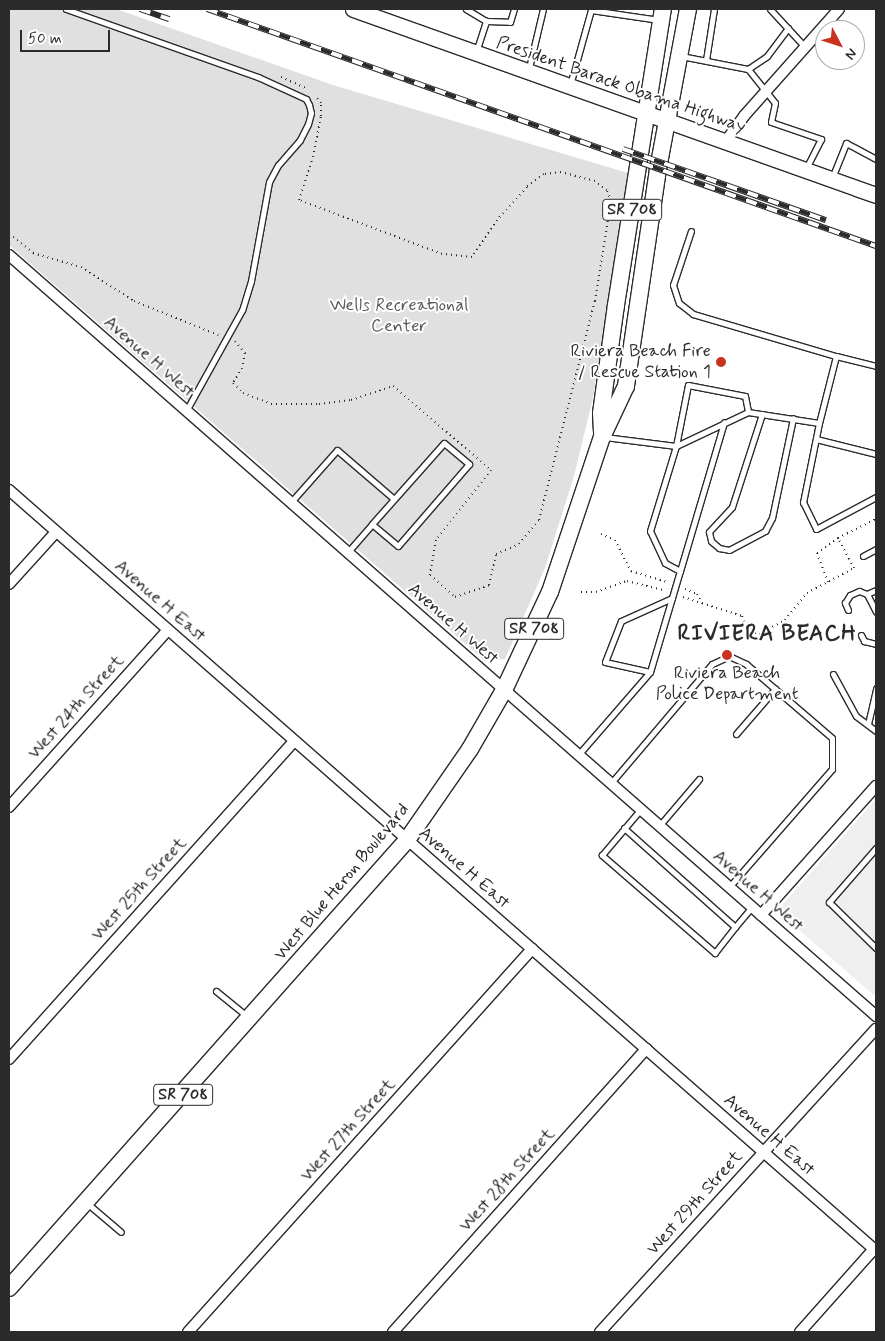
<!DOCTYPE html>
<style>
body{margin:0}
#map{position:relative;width:885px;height:1341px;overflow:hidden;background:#fff;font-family:Mynerve,sans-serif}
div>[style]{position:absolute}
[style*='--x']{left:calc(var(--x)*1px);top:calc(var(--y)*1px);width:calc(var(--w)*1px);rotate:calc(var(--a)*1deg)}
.built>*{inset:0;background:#efefef}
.green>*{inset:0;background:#e0e0e0}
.path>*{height:2px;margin-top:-1px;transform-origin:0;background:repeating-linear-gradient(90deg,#2b2b2b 0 1px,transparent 0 5px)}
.roads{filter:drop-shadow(1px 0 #2b2b2b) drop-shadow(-1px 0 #2b2b2b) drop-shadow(0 1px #2b2b2b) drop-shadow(0 -1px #2b2b2b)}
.service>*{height:5px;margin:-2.5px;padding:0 2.5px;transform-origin:2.5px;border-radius:2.5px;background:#fff}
.minor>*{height:10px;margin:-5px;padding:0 5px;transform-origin:5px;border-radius:5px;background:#fff}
.secondary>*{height:15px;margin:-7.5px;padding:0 7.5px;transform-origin:7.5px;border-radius:7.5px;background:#fff}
.primary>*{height:16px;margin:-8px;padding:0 8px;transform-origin:8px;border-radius:8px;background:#fff}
.rail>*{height:5.5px;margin-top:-2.75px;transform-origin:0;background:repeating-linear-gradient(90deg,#fff 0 11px,#2b2b2b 0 22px);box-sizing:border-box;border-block:1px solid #2b2b2b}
.dots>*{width:14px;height:14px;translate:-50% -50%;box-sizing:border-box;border:2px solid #fff;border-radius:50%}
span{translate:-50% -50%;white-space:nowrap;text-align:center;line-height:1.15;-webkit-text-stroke:4px #fff;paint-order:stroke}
.shield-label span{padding:1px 4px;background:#fff;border:1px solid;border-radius:4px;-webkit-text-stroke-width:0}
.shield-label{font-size:16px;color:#2b2b2b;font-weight:700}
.street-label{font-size:18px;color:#2b2b2b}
.park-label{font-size:18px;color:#585858}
.poi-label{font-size:18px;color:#2b2b2b}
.right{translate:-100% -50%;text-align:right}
.district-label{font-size:22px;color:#2b2b2b;font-weight:700;letter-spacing:1px}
.frame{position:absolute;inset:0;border:10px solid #2b2b2b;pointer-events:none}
.north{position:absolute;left:815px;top:20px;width:50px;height:50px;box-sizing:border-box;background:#fff;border:1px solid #aaa;border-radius:50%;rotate:130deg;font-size:14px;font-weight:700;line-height:20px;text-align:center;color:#2b2b2b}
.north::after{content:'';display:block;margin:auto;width:18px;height:22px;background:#c8321e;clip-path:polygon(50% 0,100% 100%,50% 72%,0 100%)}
.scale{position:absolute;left:20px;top:30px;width:90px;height:22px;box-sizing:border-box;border:2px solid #2b2b2b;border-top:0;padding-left:6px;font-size:15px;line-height:18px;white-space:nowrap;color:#2b2b2b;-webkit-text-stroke:4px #fff;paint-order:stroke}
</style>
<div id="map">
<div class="built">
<i style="clip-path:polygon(876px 799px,876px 997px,777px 911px)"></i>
</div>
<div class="green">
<i style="clip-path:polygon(9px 9px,116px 9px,333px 85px,628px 173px,593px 398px,574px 476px,545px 568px,505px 659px,485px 661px,9px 245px)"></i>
</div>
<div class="path">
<i style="--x:281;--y:77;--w:27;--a:24"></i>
<i style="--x:9;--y:234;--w:31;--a:38"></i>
<i style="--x:33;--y:253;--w:50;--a:16.3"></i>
<i style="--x:81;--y:267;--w:63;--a:32.7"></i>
<i style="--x:134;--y:301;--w:91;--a:22"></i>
<i style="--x:235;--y:341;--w:16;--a:50"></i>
<i style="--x:245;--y:353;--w:15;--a:101"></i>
<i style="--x:242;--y:368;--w:17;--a:121"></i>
<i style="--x:233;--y:383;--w:14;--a:45"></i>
<i style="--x:243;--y:393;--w:30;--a:21"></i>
<i style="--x:271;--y:404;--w:48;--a:0"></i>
<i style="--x:319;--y:404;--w:32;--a:-7"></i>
<i style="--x:351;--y:400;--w:44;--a:-18.4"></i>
<i style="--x:393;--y:386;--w:129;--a:40.6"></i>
<i style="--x:491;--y:470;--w:89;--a:128.2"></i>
<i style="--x:436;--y:540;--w:36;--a:100"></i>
<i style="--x:430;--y:575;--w:33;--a:41"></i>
<i style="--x:455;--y:597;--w:36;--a:-19"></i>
<i style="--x:489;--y:585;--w:32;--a:-77"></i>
<i style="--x:496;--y:554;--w:25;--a:-23"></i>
<i style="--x:519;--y:544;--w:31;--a:-50"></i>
<i style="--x:539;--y:520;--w:226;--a:-75.7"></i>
<i style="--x:595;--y:301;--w:101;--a:-80.9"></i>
<i style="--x:611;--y:201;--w:12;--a:-110"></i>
<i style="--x:607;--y:190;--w:15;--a:-143"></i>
<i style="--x:595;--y:181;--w:35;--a:-165"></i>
<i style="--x:561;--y:172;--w:17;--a:173"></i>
<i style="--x:544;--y:174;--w:21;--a:143"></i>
<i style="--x:527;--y:187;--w:45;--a:132.3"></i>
<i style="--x:497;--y:220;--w:45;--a:124"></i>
<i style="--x:472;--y:257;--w:30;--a:-174"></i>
<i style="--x:442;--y:254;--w:153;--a:-159.3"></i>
<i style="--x:299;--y:200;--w:45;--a:-72"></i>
<i style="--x:313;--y:157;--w:42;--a:-79"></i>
<i style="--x:321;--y:116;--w:13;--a:-90"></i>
<i style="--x:321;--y:103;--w:9;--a:-131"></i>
<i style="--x:601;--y:534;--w:15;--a:23"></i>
<i style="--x:615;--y:540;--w:35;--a:63"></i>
<i style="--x:631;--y:571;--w:37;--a:17"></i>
<i style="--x:828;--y:582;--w:31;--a:-111"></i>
<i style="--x:817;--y:553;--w:26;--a:-36"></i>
<i style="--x:685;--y:589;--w:13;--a:23"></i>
<i style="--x:697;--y:594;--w:13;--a:61"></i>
<i style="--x:581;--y:592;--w:15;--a:0"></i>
<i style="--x:596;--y:592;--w:33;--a:-20"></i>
<i style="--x:627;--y:581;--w:37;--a:14"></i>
<i style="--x:683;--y:597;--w:62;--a:17.9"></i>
<i style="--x:742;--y:616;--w:14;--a:73"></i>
<i style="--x:746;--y:629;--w:14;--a:21"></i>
<i style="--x:759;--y:634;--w:30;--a:-28"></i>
<i style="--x:785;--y:620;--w:35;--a:-51"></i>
<i style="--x:807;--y:593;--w:53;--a:-28"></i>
<i style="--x:854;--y:568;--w:34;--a:-118"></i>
<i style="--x:838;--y:538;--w:42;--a:-26.6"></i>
</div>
<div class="roads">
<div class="service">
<i style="--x:66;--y:9;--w:204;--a:19.5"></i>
<i style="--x:258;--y:77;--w:53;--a:24.6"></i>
<i style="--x:306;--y:99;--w:7;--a:63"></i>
<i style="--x:309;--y:105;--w:8;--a:76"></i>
<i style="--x:311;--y:113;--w:11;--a:105"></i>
<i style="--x:308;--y:124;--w:18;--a:117"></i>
<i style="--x:300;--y:140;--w:33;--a:131"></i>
<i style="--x:278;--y:165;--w:19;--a:118"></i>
<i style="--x:269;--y:182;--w:101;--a:100.3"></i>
<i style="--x:251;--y:281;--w:30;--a:107"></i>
<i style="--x:242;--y:310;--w:115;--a:119"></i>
<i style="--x:466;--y:9;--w:23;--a:31"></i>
<i style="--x:486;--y:21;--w:24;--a:2"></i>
<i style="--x:510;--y:22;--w:14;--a:-73"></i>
<i style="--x:770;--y:9;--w:52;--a:47.4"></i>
<i style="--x:476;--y:52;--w:33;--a:-72"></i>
<i style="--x:681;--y:56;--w:68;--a:11"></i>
<i style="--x:748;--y:69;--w:43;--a:51.5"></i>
<i style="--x:775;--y:103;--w:19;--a:102"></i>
<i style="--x:771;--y:122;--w:53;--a:18.8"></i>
<i style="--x:821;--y:139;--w:33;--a:117"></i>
<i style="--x:706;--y:60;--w:52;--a:-81.1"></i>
<i style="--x:529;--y:68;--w:61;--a:-76.7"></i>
<i style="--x:748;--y:69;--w:23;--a:-34"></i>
<i style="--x:767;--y:56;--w:35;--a:-53"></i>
<i style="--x:570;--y:85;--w:78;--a:-74.4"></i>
<i style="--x:591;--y:10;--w:69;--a:8.4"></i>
<i style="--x:832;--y:178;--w:38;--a:-68"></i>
<i style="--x:846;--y:143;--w:34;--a:28"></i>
<i style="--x:691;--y:231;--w:57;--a:108.4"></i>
<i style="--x:673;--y:285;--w:19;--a:72"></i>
<i style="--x:679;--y:303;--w:18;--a:38"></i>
<i style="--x:693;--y:314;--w:149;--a:16.4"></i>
<i style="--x:836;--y:356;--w:69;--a:104.2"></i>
<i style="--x:819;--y:423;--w:72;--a:-171.2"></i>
<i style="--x:748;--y:412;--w:80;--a:154.7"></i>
<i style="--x:676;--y:446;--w:62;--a:-78.9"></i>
<i style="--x:688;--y:385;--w:58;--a:10.9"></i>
<i style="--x:745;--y:396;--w:16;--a:79"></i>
<i style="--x:836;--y:356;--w:41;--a:14"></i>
<i style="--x:762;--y:414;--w:98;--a:107.9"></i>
<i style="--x:732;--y:507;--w:34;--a:133"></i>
<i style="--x:709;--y:532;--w:9;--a:77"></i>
<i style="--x:711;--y:541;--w:11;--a:41"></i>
<i style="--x:719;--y:548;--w:10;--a:11"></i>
<i style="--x:729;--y:550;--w:41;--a:-27.8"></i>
<i style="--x:765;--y:531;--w:15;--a:-62"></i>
<i style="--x:772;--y:518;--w:102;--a:-78.1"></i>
<i style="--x:819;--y:423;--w:81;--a:101.4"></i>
<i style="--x:803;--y:502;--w:30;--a:64"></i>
<i style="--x:816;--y:529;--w:68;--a:-28.1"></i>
<i style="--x:816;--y:439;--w:62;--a:14"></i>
<i style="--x:291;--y:502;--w:69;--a:-48.5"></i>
<i style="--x:337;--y:450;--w:75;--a:40.7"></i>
<i style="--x:347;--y:553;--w:38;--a:-49"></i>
<i style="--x:372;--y:524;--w:108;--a:-48.4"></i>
<i style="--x:444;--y:443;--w:33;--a:40"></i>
<i style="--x:469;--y:464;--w:108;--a:130.9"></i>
<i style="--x:398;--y:546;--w:34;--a:-140"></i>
<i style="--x:863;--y:556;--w:15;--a:-28"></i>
<i style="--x:680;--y:571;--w:155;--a:-73.5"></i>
<i style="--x:876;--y:590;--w:10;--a:156"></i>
<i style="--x:867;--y:594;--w:20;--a:63"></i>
<i style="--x:848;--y:610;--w:8;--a:-113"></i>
<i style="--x:845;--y:603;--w:9;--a:-58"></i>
<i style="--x:850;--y:595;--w:10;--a:-24"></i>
<i style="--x:859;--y:591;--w:9;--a:21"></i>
<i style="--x:861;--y:635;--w:7;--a:63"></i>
<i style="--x:864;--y:641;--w:12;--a:14"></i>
<i style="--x:650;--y:672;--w:46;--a:-167.5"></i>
<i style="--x:605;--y:662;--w:44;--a:-68.7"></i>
<i style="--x:621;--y:621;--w:56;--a:-24.3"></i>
<i style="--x:833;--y:674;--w:48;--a:61.3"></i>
<i style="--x:856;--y:716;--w:25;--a:37"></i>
<i style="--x:868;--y:724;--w:37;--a:-77"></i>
<i style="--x:736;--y:734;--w:60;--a:-49.1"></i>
<i style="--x:578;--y:755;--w:110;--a:-49.1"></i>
<i style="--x:650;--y:672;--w:105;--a:-73.5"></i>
<i style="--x:680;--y:571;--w:17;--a:-152"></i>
<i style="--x:665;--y:563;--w:35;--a:-115"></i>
<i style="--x:650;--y:531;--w:89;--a:-73"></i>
<i style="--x:676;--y:446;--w:72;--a:-172.8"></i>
<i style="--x:611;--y:783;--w:156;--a:-49.7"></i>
<i style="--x:712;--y:664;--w:19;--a:-25"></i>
<i style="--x:729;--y:656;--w:19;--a:25"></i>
<i style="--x:746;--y:664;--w:113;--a:40.7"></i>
<i style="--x:832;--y:738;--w:31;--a:90"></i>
<i style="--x:832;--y:769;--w:157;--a:131.1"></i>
<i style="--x:659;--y:826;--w:62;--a:-49.6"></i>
<i style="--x:624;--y:828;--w:149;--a:41.7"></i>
<i style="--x:735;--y:927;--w:33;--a:128"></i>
<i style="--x:715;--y:953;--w:150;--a:-139.1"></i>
<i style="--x:602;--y:855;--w:60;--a:-49.7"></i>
<i style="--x:876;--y:848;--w:72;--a:131"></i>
<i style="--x:829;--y:902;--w:66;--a:44.4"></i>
<i style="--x:735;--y:927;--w:26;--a:-50"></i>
<i style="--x:216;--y:991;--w:41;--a:39.1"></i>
<i style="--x:88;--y:1204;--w:43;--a:40.3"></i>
</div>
<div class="minor">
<i style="--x:726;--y:141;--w:31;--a:-54"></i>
<i style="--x:744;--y:116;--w:143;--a:-48.4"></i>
<i style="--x:9;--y:255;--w:1154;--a:41.27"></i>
<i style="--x:9;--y:490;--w:1154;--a:41.27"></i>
<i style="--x:9;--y:584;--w:70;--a:-47.9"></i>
<i style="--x:9;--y:807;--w:238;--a:-48.1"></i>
<i style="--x:761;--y:915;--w:173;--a:-48.3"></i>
<i style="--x:9;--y:1059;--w:427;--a:-48.1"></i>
<i style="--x:188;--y:1332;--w:515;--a:-48.07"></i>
<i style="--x:393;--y:1332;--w:380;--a:-48.2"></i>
<i style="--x:600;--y:1332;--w:410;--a:-47.7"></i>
<i style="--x:800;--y:1332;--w:111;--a:-48.3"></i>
</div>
<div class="secondary">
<i style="--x:353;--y:9;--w:555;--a:19.58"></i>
</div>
<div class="primary">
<i style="--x:602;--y:432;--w:19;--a:-93"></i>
<i style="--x:601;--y:413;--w:109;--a:-82.1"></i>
<i style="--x:616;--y:305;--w:300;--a:-81"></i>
<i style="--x:9;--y:1288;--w:599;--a:-48.38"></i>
<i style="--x:407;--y:840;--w:111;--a:-55.3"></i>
<i style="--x:470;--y:749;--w:68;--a:-60"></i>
<i style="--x:504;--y:690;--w:108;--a:-64.9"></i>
<i style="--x:550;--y:592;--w:163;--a:-71.5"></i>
<i style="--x:602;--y:437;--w:56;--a:-64.8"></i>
<i style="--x:626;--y:386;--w:219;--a:-81.6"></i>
<i style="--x:658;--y:169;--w:163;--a:-79.4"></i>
</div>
</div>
<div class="rail">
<i style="--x:140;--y:9;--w:31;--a:19"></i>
<i style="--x:207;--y:9;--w:710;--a:19.51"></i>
<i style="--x:623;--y:149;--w:215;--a:19.3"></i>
</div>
<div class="dots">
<i style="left:721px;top:362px;background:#c8321e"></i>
<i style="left:727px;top:655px;background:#c8321e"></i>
</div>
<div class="shield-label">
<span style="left:632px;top:210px">SR 708</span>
<span style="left:534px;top:629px">SR 708</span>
<span style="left:183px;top:1095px">SR 708</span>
</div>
<div class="street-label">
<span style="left:621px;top:85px;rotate:19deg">President Barack Obama Highway</span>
<span style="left:149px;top:357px;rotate:41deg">Avenue H West</span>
<span style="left:160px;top:601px;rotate:41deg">Avenue H East</span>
<span style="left:453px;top:624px;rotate:41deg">Avenue H West</span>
<span style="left:76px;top:707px;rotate:-48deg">West 24th Street</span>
<span style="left:464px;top:868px;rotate:41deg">Avenue H East</span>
<span style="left:342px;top:882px;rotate:-50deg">West Blue Heron Boulevard</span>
<span style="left:139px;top:889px;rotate:-48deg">West 25th Street</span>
<span style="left:758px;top:891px;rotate:41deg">Avenue H West</span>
<span style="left:348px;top:1130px;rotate:-48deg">West 27th Street</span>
<span style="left:769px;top:1135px;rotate:41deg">Avenue H East</span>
<span style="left:507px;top:1180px;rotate:-48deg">West 28th Street</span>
<span style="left:695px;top:1203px;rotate:-48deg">West 29th Street</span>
</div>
<div class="park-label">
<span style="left:399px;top:316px">Wells Recreational<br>Center</span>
</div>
<div class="poi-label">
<span class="right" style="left:711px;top:362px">Riviera Beach Fire<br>/ Rescue Station 1</span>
<span style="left:727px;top:684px">Riviera Beach<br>Police Department</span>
</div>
<div class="district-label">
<span style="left:767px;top:635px">RIVIERA BEACH</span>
</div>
<div class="frame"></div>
<div class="north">N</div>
<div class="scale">50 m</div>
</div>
